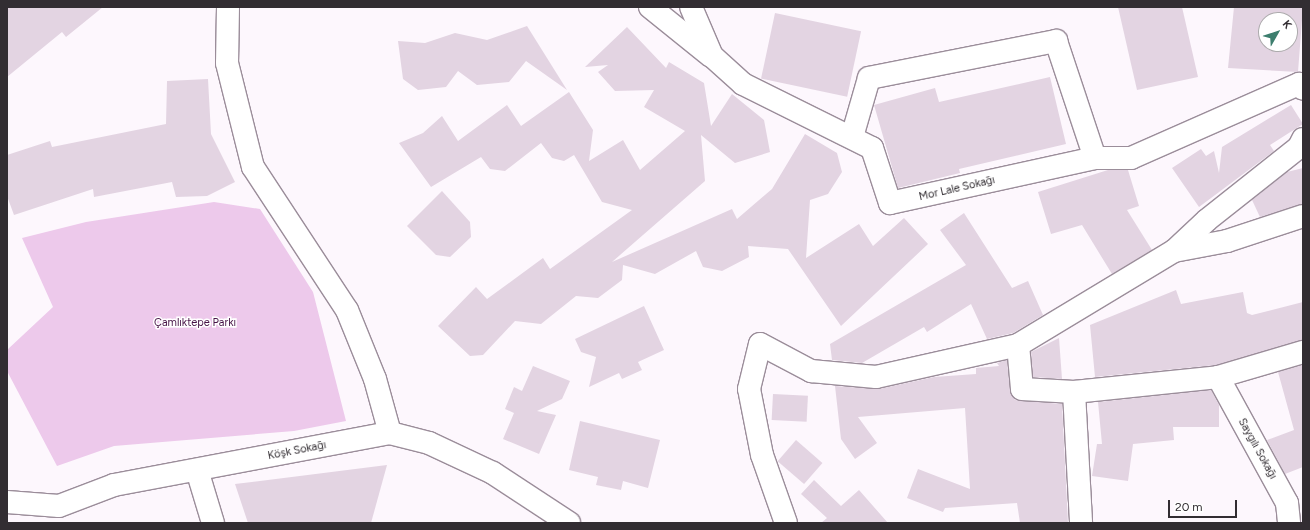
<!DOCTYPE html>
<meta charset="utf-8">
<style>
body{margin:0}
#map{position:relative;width:1310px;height:530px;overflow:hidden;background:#fdf7fd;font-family:Figtree,sans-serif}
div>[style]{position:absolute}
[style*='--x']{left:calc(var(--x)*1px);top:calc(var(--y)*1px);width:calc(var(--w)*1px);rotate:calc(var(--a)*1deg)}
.green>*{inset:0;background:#edc9eb}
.building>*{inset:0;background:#e3d4e2;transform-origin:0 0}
.roads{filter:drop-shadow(1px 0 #9b8d9a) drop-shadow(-1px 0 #9b8d9a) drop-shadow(0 1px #9b8d9a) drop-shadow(0 -1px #9b8d9a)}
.minor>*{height:22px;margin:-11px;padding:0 11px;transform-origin:11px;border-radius:11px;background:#fff}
span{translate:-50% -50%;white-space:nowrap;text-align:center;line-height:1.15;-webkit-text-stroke:3px #fff;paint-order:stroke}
.street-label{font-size:11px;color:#322d32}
.park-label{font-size:11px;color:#461446}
.frame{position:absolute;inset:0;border:8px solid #322d32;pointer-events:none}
.north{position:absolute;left:1258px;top:12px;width:40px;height:40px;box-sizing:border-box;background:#fff;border:1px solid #adabad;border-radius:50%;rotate:51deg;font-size:11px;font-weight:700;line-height:16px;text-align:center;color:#322d32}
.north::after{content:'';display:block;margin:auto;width:14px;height:18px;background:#3d7e6e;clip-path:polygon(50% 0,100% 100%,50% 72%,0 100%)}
.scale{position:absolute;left:1168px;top:500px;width:69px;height:18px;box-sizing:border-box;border:2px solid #322d32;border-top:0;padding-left:5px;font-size:12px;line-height:14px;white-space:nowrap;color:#322d32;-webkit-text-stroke:3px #fff;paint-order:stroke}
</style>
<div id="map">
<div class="green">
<i style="clip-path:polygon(214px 202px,260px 209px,313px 292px,346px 421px,294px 431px,114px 446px,57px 466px,7px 371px,7px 350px,53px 307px,22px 238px,86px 222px)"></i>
</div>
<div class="building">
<i style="clip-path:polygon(7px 7px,103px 7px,66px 37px,62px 32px,7px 77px)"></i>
<i style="clip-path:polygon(1118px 7px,1182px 7px,1198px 77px,1137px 90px)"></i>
<i style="clip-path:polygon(evenodd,1234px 7px,1303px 7px,1298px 72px,1228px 68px,1234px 7px,1266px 20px,1290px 20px,1290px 44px,1266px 44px,1266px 20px)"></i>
<i style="left:775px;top:13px;width:88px;height:67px;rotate:12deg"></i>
<i style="clip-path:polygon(527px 26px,567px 90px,526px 61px,509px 82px,477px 85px,458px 71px,446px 87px,418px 90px,403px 79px,398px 41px,425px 43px,455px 33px,487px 40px)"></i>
<i style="clip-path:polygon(627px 27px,666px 68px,669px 62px,704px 83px,711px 126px,732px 94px,764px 120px,770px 152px,735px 163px,701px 135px,705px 181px,612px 262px,732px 209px,737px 219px,772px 189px,805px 134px,837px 153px,842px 172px,828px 194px,810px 200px,806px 258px,859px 224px,873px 246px,904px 218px,928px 244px,841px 326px,788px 249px,748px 246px,749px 257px,722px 271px,703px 267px,696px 251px,655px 274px,623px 265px,622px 280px,598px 298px,576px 296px,541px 324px,515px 321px,483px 355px,470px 356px,438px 326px,476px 287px,487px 299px,543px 258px,550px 269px,632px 210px,602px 202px,574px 155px,564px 161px,552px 158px,541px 143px,505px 171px,490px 169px,481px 157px,431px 187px,399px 143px,423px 133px,442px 116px,458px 141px,507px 105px,521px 126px,569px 92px,593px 130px,589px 161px,623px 140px,640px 170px,685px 131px,644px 107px,654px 90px,615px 91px,598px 72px,608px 65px,585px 67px)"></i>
<i style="clip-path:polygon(1050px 77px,1066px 144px,959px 169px,960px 173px,898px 188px,874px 105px,935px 88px,939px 102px)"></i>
<i style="clip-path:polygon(208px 79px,211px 134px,235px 182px,207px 196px,176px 197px,172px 182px,94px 197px,93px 189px,14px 215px,7px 196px,7px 155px,50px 141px,52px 147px,166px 124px,167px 81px)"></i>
<i style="clip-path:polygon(1291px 105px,1303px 124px,1270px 145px,1274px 151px,1199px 207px,1172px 168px,1201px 149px,1206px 156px,1214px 151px,1219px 173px,1222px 147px)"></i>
<i style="clip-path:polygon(1303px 168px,1303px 204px,1260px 217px,1252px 200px,1287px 172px)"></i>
<i style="clip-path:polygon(1108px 170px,1128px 170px,1139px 206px,1127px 210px,1152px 250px,1112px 274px,1082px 225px,1051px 234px,1038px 192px)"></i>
<i style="clip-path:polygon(442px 191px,470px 222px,471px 237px,450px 257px,436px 255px,407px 226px)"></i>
<i style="clip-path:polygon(964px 213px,1012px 288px,1028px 281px,1043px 315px,1013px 333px,987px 339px,971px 304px,927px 332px,924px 327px,862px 363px,832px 360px,830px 344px,966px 265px,940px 230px)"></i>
<i style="clip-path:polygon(1176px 290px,1181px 304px,1243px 292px,1247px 313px,1252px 315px,1303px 302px,1303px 340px,1216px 365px,1095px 377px,1090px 325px)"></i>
<i style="clip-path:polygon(644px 306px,664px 350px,638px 362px,642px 370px,622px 379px,619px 373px,589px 387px,596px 357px,581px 352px,575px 339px)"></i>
<i style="clip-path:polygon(1059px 338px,1062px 379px,1033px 377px,1031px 352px)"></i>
<i style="clip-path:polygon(1007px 360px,1010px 390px,1015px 400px,1062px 404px,1068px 523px,1020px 523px,1017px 503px,945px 508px,943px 512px,907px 498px,918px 469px,970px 489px,965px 408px,858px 417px,877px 443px,855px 459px,841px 439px,835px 386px,879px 389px,934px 377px,976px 374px,976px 368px,999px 366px,997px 363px)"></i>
<i style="clip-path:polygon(1303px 365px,1303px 467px,1285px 474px,1267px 440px,1294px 430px,1278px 372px)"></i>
<i style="clip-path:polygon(533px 366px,570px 381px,562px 399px,537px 411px,556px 415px,539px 454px,503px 439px,514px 413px,505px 409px,514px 387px,522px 391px)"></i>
<i style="clip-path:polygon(1211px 390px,1219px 405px,1219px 427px,1173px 427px,1174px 440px,1133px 444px,1128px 481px,1092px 476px,1097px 444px,1102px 444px,1098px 402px)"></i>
<i style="left:773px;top:394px;width:35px;height:26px;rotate:3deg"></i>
<i style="clip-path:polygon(580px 421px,660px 440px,648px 488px,623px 481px,621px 490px,596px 485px,598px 477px,569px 470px)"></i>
<i style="left:796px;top:440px;width:35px;height:28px;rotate:41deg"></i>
<i style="clip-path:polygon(387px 465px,371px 523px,248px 523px,235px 484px)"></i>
<i style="clip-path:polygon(814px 480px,841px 506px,859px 490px,888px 523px,821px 523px,827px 518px,801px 494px)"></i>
</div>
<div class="roads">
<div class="minor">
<i style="--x:228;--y:7;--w:56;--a:91"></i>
<i style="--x:227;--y:63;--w:107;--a:76"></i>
<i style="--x:253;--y:167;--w:171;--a:56.7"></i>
<i style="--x:347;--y:310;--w:74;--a:67.9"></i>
<i style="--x:375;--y:379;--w:56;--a:74.5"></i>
<i style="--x:650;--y:7;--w:78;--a:38.8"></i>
<i style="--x:691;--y:7;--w:53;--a:66.8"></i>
<i style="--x:712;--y:56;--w:42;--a:42.1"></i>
<i style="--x:743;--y:84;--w:144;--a:26.4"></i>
<i style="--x:872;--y:148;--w:58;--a:71.9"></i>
<i style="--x:890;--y:203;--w:210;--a:-12.4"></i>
<i style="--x:1095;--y:158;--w:36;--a:0"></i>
<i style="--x:1131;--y:158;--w:184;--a:-23.8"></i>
<i style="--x:1299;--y:84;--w:6;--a:51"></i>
<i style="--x:852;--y:137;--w:61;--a:-73.9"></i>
<i style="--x:869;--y:78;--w:191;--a:-11.2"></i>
<i style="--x:1056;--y:41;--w:123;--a:71.6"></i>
<i style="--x:1174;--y:251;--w:54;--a:-10.7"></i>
<i style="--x:1227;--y:241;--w:80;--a:-18.2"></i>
<i style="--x:1018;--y:345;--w:44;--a:84.8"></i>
<i style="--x:1022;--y:389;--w:52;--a:3.3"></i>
<i style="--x:1074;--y:392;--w:145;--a:-5.9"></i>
<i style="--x:1218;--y:377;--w:89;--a:-16.4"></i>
<i style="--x:1218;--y:377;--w:144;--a:61.3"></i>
<i style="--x:1287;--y:503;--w:20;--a:84"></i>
<i style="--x:1074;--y:392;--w:131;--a:86.9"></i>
<i style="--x:197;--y:470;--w:55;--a:73.2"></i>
<i style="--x:7;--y:502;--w:52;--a:4.4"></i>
<i style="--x:59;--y:506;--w:59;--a:-20.9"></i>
<i style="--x:114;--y:485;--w:281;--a:-10.7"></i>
<i style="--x:390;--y:433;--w:40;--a:14.4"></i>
<i style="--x:429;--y:443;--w:71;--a:25.1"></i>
<i style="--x:493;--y:473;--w:91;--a:33.3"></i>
<i style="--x:786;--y:523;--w:72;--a:-109.4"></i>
<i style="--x:762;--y:455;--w:67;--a:-101.1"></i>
<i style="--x:749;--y:389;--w:46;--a:-76.3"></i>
<i style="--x:760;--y:344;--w:58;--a:27.9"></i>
<i style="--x:811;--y:371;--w:65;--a:5.3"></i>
<i style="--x:876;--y:377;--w:146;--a:-12.7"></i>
<i style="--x:1018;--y:345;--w:182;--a:-31.1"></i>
<i style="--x:1174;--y:251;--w:45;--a:-43.2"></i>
<i style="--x:1207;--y:220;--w:117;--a:-38.4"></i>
<i style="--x:1299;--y:147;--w:9;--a:-63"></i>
</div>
</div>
<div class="street-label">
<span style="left:957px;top:189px;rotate:-13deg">Mor Lale Sokağı</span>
<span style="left:1257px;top:449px;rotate:61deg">Saygılı Sokağı</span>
<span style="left:297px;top:451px;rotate:-11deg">Köşk Sokağı</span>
</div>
<div class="park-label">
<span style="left:195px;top:323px">Çamlıktepe Parkı</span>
</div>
<div class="frame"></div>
<div class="north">K</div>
<div class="scale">20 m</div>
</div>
